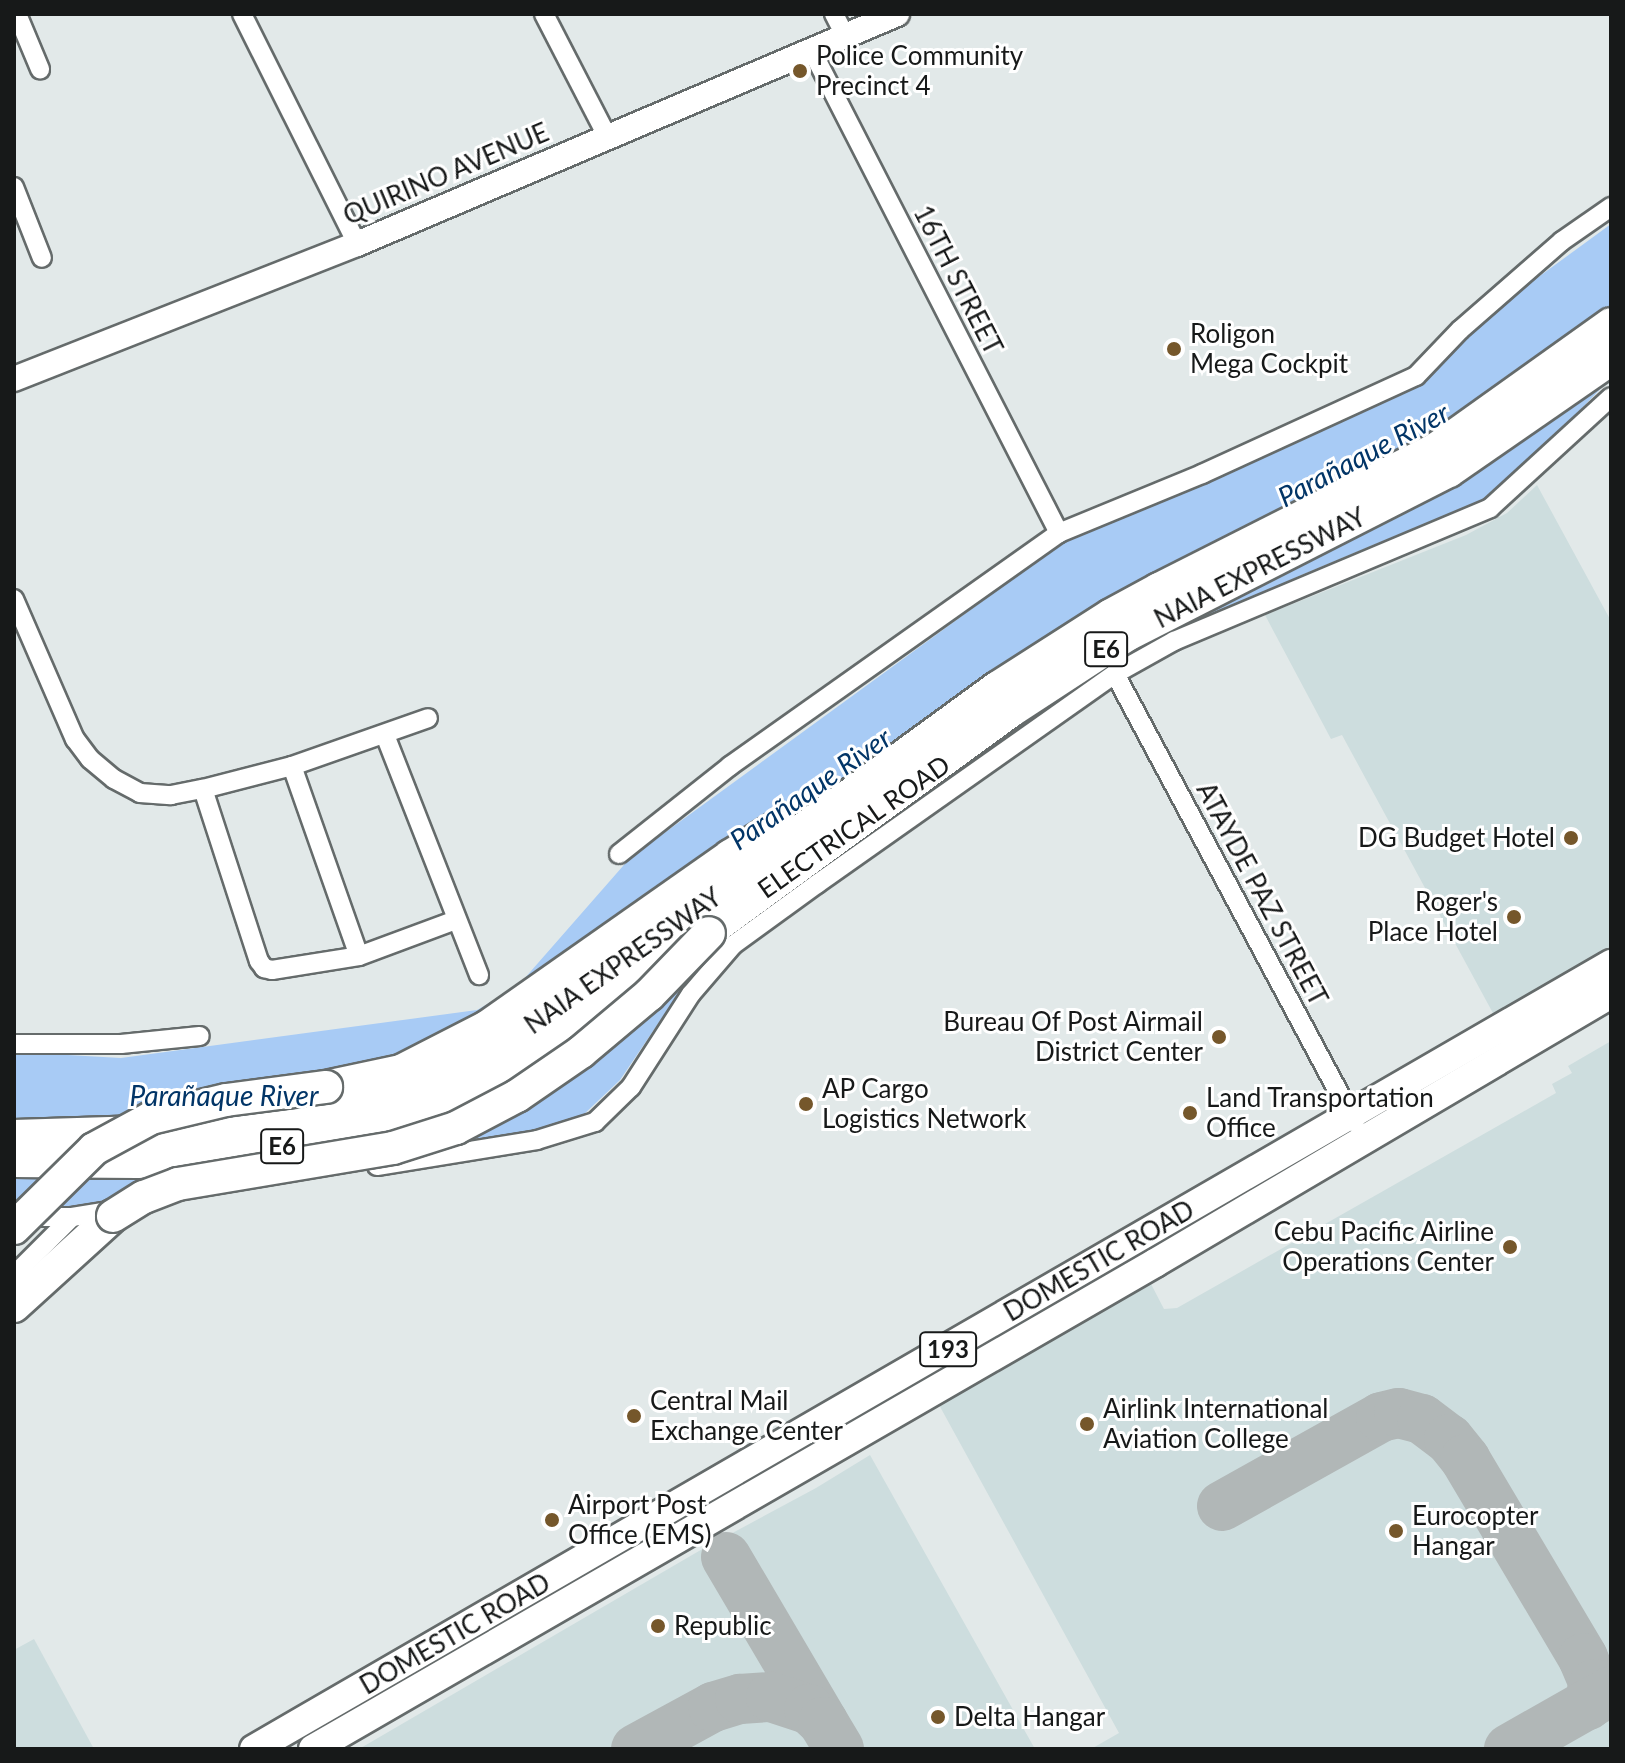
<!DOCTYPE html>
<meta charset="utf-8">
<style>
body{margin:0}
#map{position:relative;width:1625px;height:1763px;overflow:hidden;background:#e2e9e9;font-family:Lato,sans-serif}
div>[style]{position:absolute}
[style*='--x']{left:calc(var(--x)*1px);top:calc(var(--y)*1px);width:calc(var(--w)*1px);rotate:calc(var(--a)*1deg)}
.built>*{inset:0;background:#cdddde}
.water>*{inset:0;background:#a8cbf5}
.taxiway>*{height:50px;margin:-25px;padding:0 25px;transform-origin:25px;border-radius:25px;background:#b1b7b7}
.roads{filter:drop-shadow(2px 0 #656b6b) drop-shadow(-2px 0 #656b6b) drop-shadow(0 2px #656b6b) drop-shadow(0 -2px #656b6b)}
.minor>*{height:18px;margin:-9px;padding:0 9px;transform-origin:9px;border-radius:9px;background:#fff}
.secondary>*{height:24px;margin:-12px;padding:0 12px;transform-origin:12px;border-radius:12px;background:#fff}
.primary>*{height:28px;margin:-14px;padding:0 14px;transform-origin:14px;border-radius:14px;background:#fff}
.motorway>*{height:32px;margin:-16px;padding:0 16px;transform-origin:16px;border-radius:16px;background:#fff}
.bridges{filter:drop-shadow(2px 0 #656b6b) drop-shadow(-2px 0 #656b6b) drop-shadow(0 2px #656b6b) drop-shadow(0 -2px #656b6b)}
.motorway-bridge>*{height:32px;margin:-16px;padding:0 16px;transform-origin:16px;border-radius:16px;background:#fff}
.dots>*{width:22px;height:22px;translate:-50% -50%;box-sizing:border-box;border:4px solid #fff;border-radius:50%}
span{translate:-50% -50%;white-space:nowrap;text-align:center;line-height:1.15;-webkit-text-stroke:6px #fff;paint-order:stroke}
.shield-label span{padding:2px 6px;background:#fff;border:2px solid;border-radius:6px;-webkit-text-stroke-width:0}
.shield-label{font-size:24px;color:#171919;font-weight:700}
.poi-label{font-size:26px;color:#171919}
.left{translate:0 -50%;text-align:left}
.right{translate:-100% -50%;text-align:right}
.street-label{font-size:26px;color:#171919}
.water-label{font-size:28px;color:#023567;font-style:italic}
.frame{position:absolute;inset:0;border:16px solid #171919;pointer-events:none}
</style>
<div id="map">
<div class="built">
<i style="clip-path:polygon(1537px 485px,1611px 621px,1611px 946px,1494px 1015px,1342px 735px,1331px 739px,1265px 615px,1466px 535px,1507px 513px)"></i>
<i style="clip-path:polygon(1611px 1041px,1611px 1749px,1091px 1749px,1119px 1733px,938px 1403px,1151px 1284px,1164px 1309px,1177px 1308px,1556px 1093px,1552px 1084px,1572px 1073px,1568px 1066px)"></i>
<i style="clip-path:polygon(870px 1455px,1035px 1749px,359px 1749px,699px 1551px,816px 1488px)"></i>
<i style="clip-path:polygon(34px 1639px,94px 1749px,14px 1749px,14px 1650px)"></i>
</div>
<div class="water">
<i style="clip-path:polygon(1611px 224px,1611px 378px,1517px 475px,1486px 498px,1299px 576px,1129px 655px,935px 789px,836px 862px,707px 951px,620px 1080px,561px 1136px,331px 1163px,36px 1212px,14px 1210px,14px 1052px,121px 1058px,477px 1010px,517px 987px,630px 858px,1069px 538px,1415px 380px,1507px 300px)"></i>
</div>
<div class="taxiway">
<i style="--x:1222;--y:1506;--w:182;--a:-29.2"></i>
<i style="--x:1381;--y:1417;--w:18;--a:-13"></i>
<i style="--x:1399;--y:1413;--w:24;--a:15"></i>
<i style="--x:1422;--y:1419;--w:34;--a:37"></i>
<i style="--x:1449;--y:1439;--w:26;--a:51"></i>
<i style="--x:1465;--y:1459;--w:231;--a:59.3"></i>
<i style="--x:1583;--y:1658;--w:28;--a:67"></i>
<i style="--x:1594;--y:1684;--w:22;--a:106"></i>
<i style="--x:726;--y:1557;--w:191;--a:59.5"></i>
<i style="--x:636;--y:1749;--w:88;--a:-28.6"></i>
<i style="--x:713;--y:1707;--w:28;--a:-17"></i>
<i style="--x:740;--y:1699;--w:31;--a:-4"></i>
<i style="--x:771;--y:1697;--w:40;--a:18"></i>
<i style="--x:809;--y:1709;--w:19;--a:43"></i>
<i style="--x:823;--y:1722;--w:31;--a:59"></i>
<i style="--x:1509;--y:1749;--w:117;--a:-29.6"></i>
</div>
<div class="roads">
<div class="minor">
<i style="--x:17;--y:14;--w:60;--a:67.3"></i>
<i style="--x:242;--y:14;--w:257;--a:63.4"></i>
<i style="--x:544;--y:14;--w:137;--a:62.7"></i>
<i style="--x:834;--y:14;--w:25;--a:63"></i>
<i style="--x:811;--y:49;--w:544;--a:62.87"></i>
<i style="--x:14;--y:187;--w:76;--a:68.5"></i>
<i style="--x:14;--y:599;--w:153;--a:66.5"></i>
<i style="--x:75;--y:739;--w:25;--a:53"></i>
<i style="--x:90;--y:759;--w:31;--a:40"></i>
<i style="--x:114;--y:779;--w:30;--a:28"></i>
<i style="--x:140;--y:793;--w:31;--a:4"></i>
<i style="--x:171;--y:795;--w:33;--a:-11"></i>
<i style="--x:203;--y:789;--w:92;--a:-14.5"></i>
<i style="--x:292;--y:766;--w:144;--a:-19.4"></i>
<i style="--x:1115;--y:674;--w:509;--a:61.87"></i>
<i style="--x:385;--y:735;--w:258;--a:68.6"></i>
<i style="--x:292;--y:766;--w:201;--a:70.6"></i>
<i style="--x:203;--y:789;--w:181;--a:72"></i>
<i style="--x:259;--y:961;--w:9;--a:54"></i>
<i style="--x:264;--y:968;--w:8;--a:14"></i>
<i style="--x:272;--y:970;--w:88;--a:-9.1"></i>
<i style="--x:359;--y:956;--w:103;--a:-20.4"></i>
<i style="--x:619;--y:854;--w:142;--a:-38.4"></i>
<i style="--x:730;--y:766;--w:403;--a:-35.3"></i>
<i style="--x:1059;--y:533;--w:155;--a:-22.4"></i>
<i style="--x:1202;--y:474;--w:235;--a:-24.6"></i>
<i style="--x:1416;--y:376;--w:64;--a:-46.3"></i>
<i style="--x:1460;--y:330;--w:135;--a:-41.1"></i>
<i style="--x:1562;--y:241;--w:60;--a:-34.8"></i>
<i style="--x:14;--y:1044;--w:107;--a:0"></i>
<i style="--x:121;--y:1044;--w:79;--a:-5.8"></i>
<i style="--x:377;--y:1166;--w:162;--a:-9.2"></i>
<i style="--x:537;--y:1140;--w:61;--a:-17.2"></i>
<i style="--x:595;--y:1122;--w:50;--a:-44.2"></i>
<i style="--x:631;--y:1087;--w:111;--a:-57.2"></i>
<i style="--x:691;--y:994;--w:65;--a:-49.4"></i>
<i style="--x:733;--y:945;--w:104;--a:-36"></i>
<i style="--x:817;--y:884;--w:365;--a:-35.2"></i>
<i style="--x:1115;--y:674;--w:68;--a:-29.2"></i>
<i style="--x:1174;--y:641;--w:343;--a:-22.8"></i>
<i style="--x:1490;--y:508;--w:164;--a:-42.5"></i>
<i style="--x:25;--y:1217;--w:47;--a:0"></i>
<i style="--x:72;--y:1217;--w:44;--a:-9.2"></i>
<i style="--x:14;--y:1275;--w:82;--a:-45"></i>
</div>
<div class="secondary">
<i style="--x:14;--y:379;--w:369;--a:-21.5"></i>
<i style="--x:357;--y:244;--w:587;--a:-23.07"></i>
</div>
<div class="primary">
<i style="--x:254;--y:1749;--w:1568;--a:-30.05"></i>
<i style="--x:313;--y:1749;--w:972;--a:-29.99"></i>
<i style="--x:1155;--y:1263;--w:529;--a:-30.54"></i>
</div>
<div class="motorway">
<i style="--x:326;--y:1087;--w:77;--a:-12"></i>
<i style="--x:401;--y:1071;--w:97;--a:-27.1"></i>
<i style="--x:487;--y:1027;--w:297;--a:-35.1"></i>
<i style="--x:730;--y:856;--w:57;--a:-31.5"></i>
<i style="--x:14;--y:1136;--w:128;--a:-1.8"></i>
<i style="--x:142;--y:1132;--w:173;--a:-6"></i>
<i style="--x:314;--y:1114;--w:76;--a:-12.2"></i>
<i style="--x:388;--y:1098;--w:64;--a:-20.1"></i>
<i style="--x:448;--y:1076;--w:78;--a:-29.8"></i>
<i style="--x:516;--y:1037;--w:110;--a:-35.4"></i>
<i style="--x:606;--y:973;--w:484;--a:-36.1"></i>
<i style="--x:997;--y:688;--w:135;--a:-32.6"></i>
<i style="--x:1111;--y:615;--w:55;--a:-28.4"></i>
<i style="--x:1159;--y:589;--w:310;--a:-26.8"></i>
<i style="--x:1436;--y:449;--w:215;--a:-35.5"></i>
<i style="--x:14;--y:1161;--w:123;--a:0.5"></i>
<i style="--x:137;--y:1162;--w:167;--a:-6.2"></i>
<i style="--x:303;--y:1144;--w:95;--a:-11.5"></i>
<i style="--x:396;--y:1125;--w:69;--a:-19.5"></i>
<i style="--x:461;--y:1102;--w:85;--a:-30.5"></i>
<i style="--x:534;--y:1059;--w:592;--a:-36.13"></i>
<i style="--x:1012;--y:710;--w:137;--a:-33.1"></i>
<i style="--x:1127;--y:635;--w:361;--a:-27"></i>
<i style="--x:1449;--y:471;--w:197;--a:-34.7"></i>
<i style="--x:14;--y:1306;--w:134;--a:-42.3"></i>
</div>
</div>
<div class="bridges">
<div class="motorway-bridge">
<i style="--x:113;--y:1216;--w:36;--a:-32"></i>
<i style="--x:144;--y:1197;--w:36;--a:-21"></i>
<i style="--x:178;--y:1184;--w:218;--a:-9.5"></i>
<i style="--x:393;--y:1148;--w:66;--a:-17.6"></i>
<i style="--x:456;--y:1128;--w:69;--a:-27.7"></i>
<i style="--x:517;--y:1096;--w:78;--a:-34.5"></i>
<i style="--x:581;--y:1052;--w:89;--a:-40"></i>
<i style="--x:649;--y:995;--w:86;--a:-45.9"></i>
<i style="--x:14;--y:1228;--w:112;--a:-44.6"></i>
<i style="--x:94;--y:1149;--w:65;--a:-28.5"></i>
<i style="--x:151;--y:1118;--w:77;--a:-13.5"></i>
<i style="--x:226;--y:1100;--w:101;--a:-7.4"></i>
</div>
</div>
<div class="dots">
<i style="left:800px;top:71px;background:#75572b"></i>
<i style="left:1174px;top:349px;background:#75572b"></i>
<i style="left:1571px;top:838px;background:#75572b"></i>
<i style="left:1514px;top:917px;background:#75572b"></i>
<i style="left:1219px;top:1037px;background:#75572b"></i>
<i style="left:806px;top:1104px;background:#75572b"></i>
<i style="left:1190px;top:1113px;background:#75572b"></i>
<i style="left:1510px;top:1247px;background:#75572b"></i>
<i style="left:634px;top:1416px;background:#75572b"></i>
<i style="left:1087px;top:1424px;background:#75572b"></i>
<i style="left:552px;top:1520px;background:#75572b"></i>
<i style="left:1396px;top:1531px;background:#75572b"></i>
<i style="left:658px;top:1626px;background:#75572b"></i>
<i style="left:938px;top:1717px;background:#75572b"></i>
</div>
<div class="shield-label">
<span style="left:1106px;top:649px">E6</span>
<span style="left:282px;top:1146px">E6</span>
<span style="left:948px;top:1349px">193</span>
</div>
<div class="poi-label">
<span class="left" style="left:816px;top:71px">Police Community<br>Precinct 4</span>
<span class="left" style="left:1190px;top:349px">Roligon<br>Mega Cockpit</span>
<span class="right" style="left:1555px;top:838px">DG Budget Hotel</span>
<span class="right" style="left:1498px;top:917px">Roger's<br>Place Hotel</span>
<span class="right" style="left:1203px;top:1037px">Bureau Of Post Airmail<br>District Center</span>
<span class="left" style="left:822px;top:1104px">AP Cargo<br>Logistics Network</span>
<span class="left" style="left:1206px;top:1113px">Land Transportation<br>Office</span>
<span class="right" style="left:1494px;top:1247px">Cebu Pacific Airline<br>Operations Center</span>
<span class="left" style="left:650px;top:1416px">Central Mail<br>Exchange Center</span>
<span class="left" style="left:1103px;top:1424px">Airlink International<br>Aviation College</span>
<span class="left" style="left:568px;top:1520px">Airport Post<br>Office (EMS)</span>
<span class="left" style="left:1412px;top:1531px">Eurocopter<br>Hangar</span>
<span class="left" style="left:674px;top:1626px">Republic</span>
<span class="left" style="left:954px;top:1717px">Delta Hangar</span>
</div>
<div class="street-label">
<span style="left:446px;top:174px;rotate:-23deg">QUIRINO AVENUE</span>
<span style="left:958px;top:280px;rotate:63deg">16TH STREET</span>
<span style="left:1260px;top:568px;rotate:-27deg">NAIA EXPRESSWAY</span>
<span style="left:854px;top:827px;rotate:-35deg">ELECTRICAL ROAD</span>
<span style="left:1262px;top:894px;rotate:62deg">ATAYDE PAZ STREET</span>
<span style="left:623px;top:961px;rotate:-35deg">NAIA EXPRESSWAY</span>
<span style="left:1099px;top:1261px;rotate:-30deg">DOMESTIC ROAD</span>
<span style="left:455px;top:1634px;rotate:-30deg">DOMESTIC ROAD</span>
</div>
<div class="water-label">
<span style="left:1363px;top:454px;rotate:-28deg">Parañaque River</span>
<span style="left:810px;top:788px;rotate:-35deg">Parañaque River</span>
<span style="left:224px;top:1095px">Parañaque River</span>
</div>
<div class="frame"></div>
</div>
